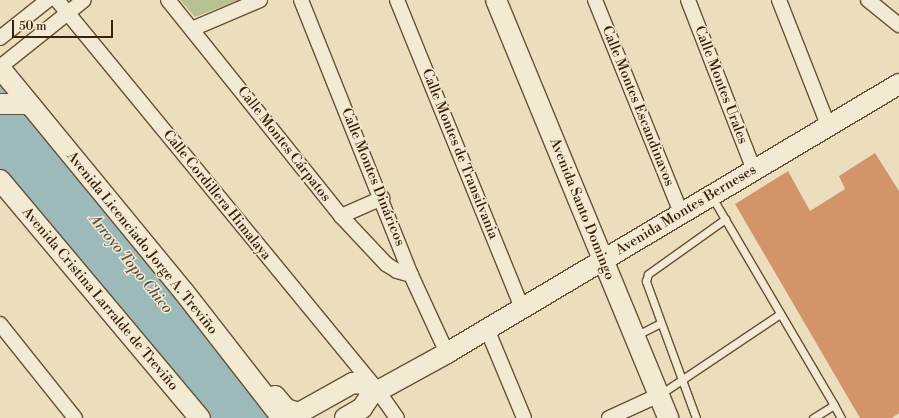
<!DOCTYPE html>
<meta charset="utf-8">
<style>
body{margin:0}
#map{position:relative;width:899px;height:418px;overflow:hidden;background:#ebdebc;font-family:"Libre Bodoni",serif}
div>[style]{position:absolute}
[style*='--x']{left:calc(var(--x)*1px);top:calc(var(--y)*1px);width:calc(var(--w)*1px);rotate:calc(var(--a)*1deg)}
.green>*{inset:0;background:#b8c190}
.water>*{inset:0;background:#9cbaba}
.building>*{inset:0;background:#d4946a}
.roads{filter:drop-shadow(1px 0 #685036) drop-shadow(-1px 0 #685036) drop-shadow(0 1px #685036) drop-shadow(0 -1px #685036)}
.lane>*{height:7px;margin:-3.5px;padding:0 3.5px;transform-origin:3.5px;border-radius:3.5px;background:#f2ead3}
.street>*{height:14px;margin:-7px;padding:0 7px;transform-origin:7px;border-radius:7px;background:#f2ead3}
.secondary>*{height:20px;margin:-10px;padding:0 10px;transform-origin:10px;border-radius:10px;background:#f2ead3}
span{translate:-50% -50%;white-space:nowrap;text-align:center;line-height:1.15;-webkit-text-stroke:3px #f2ead3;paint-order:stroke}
.street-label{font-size:14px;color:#3c2109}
.water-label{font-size:15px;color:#594f3e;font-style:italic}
.scale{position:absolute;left:12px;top:20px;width:101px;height:18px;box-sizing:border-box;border:2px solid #3c2109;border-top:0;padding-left:5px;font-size:12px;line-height:14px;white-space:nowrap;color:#3c2109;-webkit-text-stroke:3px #f2ead3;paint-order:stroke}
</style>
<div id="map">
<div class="green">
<i style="clip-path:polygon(180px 0,239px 0,195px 17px)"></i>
</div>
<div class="water">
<i style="clip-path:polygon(0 69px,282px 418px,200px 418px,0 180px)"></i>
</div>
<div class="building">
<i style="clip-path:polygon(875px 153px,899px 191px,899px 413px,892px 418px,860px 418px,735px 204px,788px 171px,810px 211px,845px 189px,839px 176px)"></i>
</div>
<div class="roads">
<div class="lane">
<i style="--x:712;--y:197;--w:241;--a:59.6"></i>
<i style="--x:834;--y:405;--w:25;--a:148"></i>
<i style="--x:635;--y:336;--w:28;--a:-27"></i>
<i style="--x:659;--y:395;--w:146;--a:-33.8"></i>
<i style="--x:834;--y:405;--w:15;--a:62"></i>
<i style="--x:696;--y:418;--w:146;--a:-110.1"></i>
<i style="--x:646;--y:281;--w:7;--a:-74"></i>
<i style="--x:648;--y:274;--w:95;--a:-35.5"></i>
</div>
<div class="street">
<i style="--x:57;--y:0;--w:506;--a:50.61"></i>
<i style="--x:378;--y:391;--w:33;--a:55"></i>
<i style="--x:168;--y:0;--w:277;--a:51.3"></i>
<i style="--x:341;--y:216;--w:66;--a:46.8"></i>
<i style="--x:386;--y:264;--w:13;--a:32"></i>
<i style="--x:397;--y:271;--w:15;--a:16"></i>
<i style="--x:301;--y:0;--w:296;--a:68.2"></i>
<i style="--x:411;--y:275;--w:86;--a:65.2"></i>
<i style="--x:397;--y:0;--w:332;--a:67.9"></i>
<i style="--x:595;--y:0;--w:230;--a:68"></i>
<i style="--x:688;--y:0;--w:182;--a:68.8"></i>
<i style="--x:779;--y:0;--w:134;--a:68.6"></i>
<i style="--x:868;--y:0;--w:40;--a:39"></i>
<i style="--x:192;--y:29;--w:74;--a:-23.1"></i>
<i style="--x:0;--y:38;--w:61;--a:-38.4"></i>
<i style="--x:0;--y:67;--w:107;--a:-38.6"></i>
<i style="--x:341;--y:216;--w:45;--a:-23.7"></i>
<i style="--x:0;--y:324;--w:120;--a:51.4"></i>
<i style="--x:487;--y:329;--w:96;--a:67.4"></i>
<i style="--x:609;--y:418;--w:55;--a:-24.7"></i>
</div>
<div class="secondary">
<i style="--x:496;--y:0;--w:452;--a:67.6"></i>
<i style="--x:0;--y:68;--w:290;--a:50.6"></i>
<i style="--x:184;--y:292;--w:160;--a:52.1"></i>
<i style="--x:0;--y:104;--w:29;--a:0"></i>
<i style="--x:0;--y:180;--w:311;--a:50"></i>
<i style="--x:275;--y:396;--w:17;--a:50"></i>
<i style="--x:286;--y:409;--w:14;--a:17"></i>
<i style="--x:299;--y:413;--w:62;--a:-29.1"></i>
<i style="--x:353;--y:383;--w:12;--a:5"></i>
<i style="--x:365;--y:384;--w:15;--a:28"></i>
<i style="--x:345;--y:418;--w:20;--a:-30"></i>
<i style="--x:362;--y:408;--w:14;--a:-56"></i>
<i style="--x:370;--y:396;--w:9;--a:-32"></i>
<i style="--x:378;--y:391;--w:79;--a:-28.8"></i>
<i style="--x:447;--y:353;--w:526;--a:-30.76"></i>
</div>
</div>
<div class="street-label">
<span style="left:721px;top:85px;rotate:69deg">Calle Montes Urales</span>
<span style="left:638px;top:106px;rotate:68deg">Calle Montes Escandinavos</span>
<span style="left:284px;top:144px;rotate:52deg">Calle Montes Cárpatos</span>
<span style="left:460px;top:154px;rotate:68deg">Calle Montes de Transilvania</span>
<span style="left:373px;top:177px;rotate:68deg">Calle Montes Dináricos</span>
<span style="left:217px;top:195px;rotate:51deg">Calle Cordillera Himalaya</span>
<span style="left:582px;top:209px;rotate:68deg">Avenida Santo Domingo</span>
<span style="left:686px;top:210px;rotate:-31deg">Avenida Montes Berneses</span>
<span style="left:142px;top:243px;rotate:51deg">Avenida Licenciado Jorge A. Treviño</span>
<span style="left:100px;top:299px;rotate:50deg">Avenida Cristina Larralde de Treviño</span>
</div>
<div class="water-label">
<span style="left:131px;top:264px;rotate:51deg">Arroyo Topo Chico</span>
</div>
<div class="scale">50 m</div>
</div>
